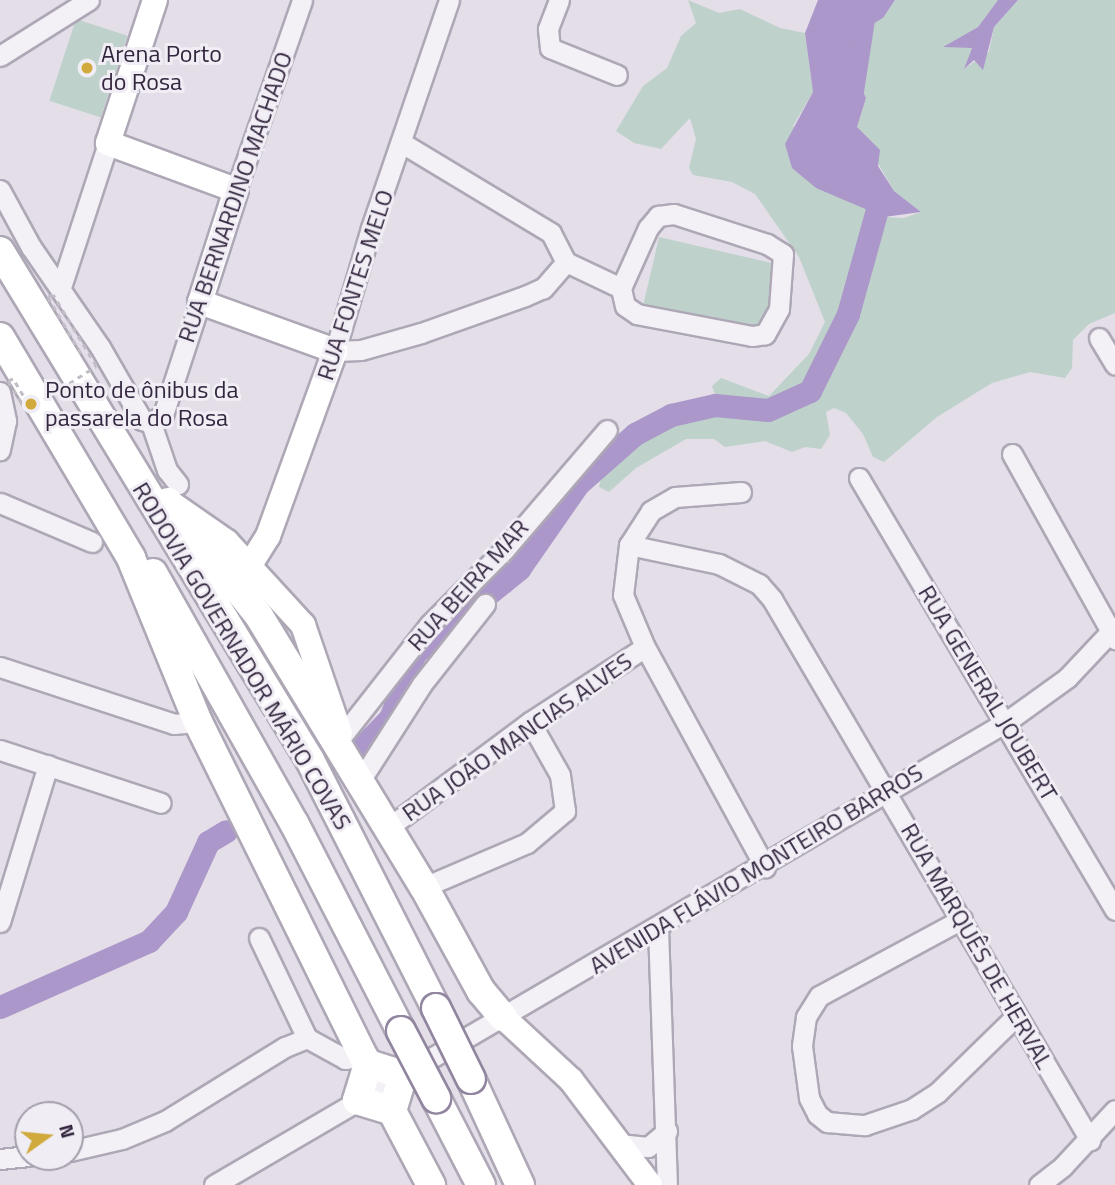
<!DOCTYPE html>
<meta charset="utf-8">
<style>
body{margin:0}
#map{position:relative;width:1115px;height:1185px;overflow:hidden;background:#e3dee8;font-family:"Titillium Web",sans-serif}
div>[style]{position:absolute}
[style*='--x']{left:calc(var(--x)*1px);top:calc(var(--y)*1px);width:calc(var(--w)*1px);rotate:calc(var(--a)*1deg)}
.green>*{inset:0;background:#bed2cb;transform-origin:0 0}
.water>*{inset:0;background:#ab97c9}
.river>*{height:23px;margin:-11.5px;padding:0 11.5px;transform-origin:11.5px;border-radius:11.5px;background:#ab97c9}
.roads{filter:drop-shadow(2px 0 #aea7b5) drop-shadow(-2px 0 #aea7b5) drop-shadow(0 2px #aea7b5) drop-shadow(0 -2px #aea7b5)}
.minor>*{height:19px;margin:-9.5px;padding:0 9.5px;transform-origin:9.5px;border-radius:9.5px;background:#f3f0f6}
.major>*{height:24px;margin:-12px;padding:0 12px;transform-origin:12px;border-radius:12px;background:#fff}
.highway>*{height:28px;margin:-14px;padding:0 14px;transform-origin:14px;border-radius:14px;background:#fff}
.path-bridge>*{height:2.5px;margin-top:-1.25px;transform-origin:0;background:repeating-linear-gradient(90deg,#c1bcc6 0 5px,transparent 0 10px)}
.bridges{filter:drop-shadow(2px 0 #91859f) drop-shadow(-2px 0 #91859f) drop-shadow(0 2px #91859f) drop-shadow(0 -2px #91859f)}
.highway-bridge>*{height:28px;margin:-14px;padding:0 14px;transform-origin:14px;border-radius:14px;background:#fff}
.dots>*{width:19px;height:19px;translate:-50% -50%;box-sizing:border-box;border:4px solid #f1edf5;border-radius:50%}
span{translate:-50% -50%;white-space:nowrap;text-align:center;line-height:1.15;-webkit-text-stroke:6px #f1edf5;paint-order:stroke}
.poi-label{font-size:24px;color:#33273f}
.left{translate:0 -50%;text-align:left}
.street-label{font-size:24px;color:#33273f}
.north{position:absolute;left:14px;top:1101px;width:70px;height:70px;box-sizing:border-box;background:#f1edf5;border:2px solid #a59eac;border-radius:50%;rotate:75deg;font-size:19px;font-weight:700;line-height:28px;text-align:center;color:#33273f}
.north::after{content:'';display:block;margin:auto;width:24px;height:32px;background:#d1aa3e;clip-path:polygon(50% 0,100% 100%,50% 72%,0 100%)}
</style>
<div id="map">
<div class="green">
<i style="clip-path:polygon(688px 0,719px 13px,740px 9px,780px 28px,805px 33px,813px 92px,793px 126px,860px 206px,884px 217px,904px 218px,921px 212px,894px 191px,857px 127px,866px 98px,848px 60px,849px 38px,883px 18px,895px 0,998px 0,978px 27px,945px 46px,972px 48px,965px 68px,989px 52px,994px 27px,1018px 0,1115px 0,1115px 313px,1089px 324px,1073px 340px,1072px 368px,1065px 378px,1030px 372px,992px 383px,937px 417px,884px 462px,873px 457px,863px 434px,846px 413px,834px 408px,826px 412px,830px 435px,821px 449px,805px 447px,792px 452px,765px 441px,725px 447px,714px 439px,686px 439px,636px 468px,609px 492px,599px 487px,603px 471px,648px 436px,688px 416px,722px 410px,757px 414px,742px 404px,716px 398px,712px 386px,721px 378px,769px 396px,809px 354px,825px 322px,799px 257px,755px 194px,732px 182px,693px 175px,689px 168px,696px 139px,690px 118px,661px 149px,634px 143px,616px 131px,643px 86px,667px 68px,681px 36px,696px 23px)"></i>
<i style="left:76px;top:19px;width:54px;height:86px;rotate:18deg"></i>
<i style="left:659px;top:237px;width:125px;height:83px;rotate:13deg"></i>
</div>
<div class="water">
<i style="clip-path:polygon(818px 0,895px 0,883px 18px,849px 38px,848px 60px,866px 98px,857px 127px,880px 150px,878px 166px,894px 191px,921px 212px,884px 217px,816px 188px,792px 168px,785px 144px,813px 92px,805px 33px)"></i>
<i style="clip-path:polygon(998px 0,1018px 0,994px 27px,983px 70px,974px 60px,964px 69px,972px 48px,943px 47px,978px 27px)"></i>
</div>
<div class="river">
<i style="--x:850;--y:104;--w:105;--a:-81.3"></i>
<i style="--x:359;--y:750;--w:45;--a:-45.9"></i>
<i style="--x:390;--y:718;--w:70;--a:-69"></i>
<i style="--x:415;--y:653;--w:134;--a:-38.9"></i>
<i style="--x:519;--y:569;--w:103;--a:-55.2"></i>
<i style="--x:578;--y:484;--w:76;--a:-41.3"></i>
<i style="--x:635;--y:434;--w:41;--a:-27.8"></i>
<i style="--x:671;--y:415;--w:45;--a:-12.8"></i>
<i style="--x:715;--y:405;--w:53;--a:5.4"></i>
<i style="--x:768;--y:410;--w:46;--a:-24.3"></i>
<i style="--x:810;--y:391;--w:86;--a:-63.7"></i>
<i style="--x:848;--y:314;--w:116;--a:-74.5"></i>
<i style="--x:879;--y:202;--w:19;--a:-115"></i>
<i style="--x:0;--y:1007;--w:163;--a:-23.9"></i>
<i style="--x:149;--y:941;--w:40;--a:-47"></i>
<i style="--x:176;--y:912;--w:77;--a:-65.4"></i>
<i style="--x:208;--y:842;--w:21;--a:-31"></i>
</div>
<div class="roads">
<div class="minor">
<i style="--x:559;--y:0;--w:31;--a:111"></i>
<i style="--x:548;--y:29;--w:19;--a:84"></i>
<i style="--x:550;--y:48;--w:72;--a:21.9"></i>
<i style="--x:0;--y:56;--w:105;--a:-32.2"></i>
<i style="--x:402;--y:143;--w:174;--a:31.1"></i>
<i style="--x:551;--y:233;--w:33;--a:63"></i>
<i style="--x:566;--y:262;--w:35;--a:131"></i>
<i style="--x:543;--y:288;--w:20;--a:156"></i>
<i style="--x:525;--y:296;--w:110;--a:160.4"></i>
<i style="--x:421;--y:333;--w:62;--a:164.2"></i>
<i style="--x:361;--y:350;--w:26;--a:178"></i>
<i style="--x:335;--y:351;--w:128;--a:-73.7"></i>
<i style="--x:371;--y:228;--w:241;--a:-71.1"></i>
<i style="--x:0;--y:190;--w:65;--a:61.5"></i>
<i style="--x:31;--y:247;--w:121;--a:55.4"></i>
<i style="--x:100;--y:347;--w:84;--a:60.1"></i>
<i style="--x:142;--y:420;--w:9;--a:18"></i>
<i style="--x:151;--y:423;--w:14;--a:-34"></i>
<i style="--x:163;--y:415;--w:119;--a:-71.9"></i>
<i style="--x:236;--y:190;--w:201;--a:-70.8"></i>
<i style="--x:674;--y:214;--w:98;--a:17.9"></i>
<i style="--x:767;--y:244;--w:19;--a:32"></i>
<i style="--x:783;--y:254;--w:55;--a:94.2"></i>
<i style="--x:779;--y:309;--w:29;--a:119"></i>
<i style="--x:765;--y:334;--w:13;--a:171"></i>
<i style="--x:752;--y:336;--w:117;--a:-169.2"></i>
<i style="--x:637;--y:314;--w:14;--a:-146"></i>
<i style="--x:625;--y:306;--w:18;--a:-103"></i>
<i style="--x:621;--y:288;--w:66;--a:-65.8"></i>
<i style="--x:648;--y:228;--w:16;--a:-50"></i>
<i style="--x:658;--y:216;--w:16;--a:-7"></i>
<i style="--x:566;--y:262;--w:61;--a:25.3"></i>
<i style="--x:61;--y:287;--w:151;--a:-71.9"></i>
<i style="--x:1099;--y:338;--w:31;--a:59"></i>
<i style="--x:0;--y:392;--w:30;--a:78"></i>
<i style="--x:6;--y:421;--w:30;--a:102"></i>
<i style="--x:151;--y:423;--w:50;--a:71.2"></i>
<i style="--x:167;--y:470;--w:18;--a:52"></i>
<i style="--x:1012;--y:454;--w:212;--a:60.9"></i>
<i style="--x:859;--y:478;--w:502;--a:59.35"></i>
<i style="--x:741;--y:492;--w:66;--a:175.7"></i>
<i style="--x:675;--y:497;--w:28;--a:150"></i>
<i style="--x:651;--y:511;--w:40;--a:122.9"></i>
<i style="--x:629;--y:545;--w:50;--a:96.8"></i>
<i style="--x:623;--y:595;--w:56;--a:67.1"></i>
<i style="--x:645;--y:647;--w:251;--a:61.4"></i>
<i style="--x:0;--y:503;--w:100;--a:23"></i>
<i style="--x:629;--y:545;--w:92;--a:11.9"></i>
<i style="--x:719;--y:564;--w:45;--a:26.6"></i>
<i style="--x:759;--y:584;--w:20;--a:49"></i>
<i style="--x:772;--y:599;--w:628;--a:59.55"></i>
<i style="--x:0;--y:667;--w:183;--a:18.1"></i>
<i style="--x:174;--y:724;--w:24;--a:-5"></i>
<i style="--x:335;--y:745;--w:154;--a:-51.9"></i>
<i style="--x:430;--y:624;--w:105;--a:-45"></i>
<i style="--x:504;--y:550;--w:158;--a:-49.4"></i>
<i style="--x:0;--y:750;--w:169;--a:18.2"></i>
<i style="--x:360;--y:781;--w:115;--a:-57.4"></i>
<i style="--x:422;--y:684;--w:102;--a:-51.8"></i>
<i style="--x:389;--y:827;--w:176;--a:-36.7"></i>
<i style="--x:530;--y:722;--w:137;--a:-33.1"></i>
<i style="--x:424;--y:887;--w:112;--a:-23.1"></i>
<i style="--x:527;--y:843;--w:50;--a:-40.1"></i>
<i style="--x:565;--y:811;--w:36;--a:-98"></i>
<i style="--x:560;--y:775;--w:61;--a:-119.5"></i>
<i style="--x:962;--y:919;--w:162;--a:151.7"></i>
<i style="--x:819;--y:996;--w:25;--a:122"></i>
<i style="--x:806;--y:1017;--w:29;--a:98"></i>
<i style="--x:802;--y:1046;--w:52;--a:82.3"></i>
<i style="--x:809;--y:1098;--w:18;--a:63"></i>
<i style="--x:817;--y:1114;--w:13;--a:39"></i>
<i style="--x:827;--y:1122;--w:38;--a:5"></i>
<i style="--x:865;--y:1125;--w:50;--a:-18.8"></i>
<i style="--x:912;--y:1109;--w:30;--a:-33"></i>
<i style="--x:937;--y:1093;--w:110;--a:-44.3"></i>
<i style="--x:0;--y:922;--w:164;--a:-73"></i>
<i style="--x:658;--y:928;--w:257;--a:88"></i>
<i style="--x:259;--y:938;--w:111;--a:64.4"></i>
<i style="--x:619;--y:1144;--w:29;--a:6"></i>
<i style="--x:648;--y:1147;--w:25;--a:-40"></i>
<i style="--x:70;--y:1151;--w:53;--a:-13"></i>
<i style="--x:122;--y:1139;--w:47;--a:-22.7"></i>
<i style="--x:165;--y:1121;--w:141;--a:-31.7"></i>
<i style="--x:285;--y:1047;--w:24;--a:-22"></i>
<i style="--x:307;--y:1038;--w:43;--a:28.9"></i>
<i style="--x:345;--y:1059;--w:18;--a:-9"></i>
<i style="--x:0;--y:1159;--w:28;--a:-6"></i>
<i style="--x:214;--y:1185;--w:917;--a:-30.31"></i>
<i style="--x:1006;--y:722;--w:75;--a:-35.8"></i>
<i style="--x:1067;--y:678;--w:70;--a:-46.7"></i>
<i style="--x:1039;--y:1185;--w:31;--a:-38"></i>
<i style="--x:1063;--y:1166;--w:76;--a:-47.1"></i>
</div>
<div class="major">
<i style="--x:155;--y:0;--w:151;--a:108.2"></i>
<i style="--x:108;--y:143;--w:136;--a:20.2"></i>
<i style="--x:236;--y:190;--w:118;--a:107.8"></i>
<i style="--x:200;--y:302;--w:144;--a:19.9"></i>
<i style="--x:335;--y:351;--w:197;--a:109.9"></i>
<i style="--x:268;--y:536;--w:34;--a:122"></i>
<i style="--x:171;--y:503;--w:68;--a:34.9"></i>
<i style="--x:227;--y:542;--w:113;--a:47.5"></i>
<i style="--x:303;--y:625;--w:114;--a:71.1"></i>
<i style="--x:503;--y:1017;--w:93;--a:42.8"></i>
<i style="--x:571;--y:1080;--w:131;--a:53"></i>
</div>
<div class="highway">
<i style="--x:0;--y:251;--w:596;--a:58.66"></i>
<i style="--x:310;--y:760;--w:278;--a:63.1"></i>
<i style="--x:0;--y:337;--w:257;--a:59.3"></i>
<i style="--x:131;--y:558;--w:177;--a:67.8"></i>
<i style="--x:198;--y:722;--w:373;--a:63.7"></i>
<i style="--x:363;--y:1056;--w:9;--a:58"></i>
<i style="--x:368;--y:1064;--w:37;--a:17"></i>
<i style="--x:403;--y:1075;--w:38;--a:107"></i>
<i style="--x:392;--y:1111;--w:84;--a:62.2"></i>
<i style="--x:168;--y:502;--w:146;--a:51.4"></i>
<i style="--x:259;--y:616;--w:317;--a:58.7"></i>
<i style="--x:424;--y:887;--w:119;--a:61.3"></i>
<i style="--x:481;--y:991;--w:34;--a:50"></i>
<i style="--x:153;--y:573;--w:287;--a:60.6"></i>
<i style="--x:294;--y:823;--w:234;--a:62.8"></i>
<i style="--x:368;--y:1064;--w:38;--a:107"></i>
<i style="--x:357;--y:1100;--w:37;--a:17"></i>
<i style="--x:471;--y:1079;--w:117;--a:65.2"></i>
<i style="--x:436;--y:1098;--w:98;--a:62.7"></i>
</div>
</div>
<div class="path-bridge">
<i style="--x:28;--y:404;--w:29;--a:-121"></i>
<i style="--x:13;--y:379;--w:5;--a:158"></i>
<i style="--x:8;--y:381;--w:35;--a:57"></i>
<i style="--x:27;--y:410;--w:82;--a:-32.5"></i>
<i style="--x:96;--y:366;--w:83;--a:-121.2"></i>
<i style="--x:53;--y:295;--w:5;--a:158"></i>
<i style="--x:48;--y:297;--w:69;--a:59.7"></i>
</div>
<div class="bridges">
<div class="highway-bridge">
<i style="--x:436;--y:1008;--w:79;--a:63.8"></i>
<i style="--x:401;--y:1031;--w:76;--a:62.4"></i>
</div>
</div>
<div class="dots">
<i style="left:87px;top:68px;background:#d1aa3e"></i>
<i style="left:31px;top:404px;background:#d1aa3e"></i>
</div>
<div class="poi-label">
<span class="left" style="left:101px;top:68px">Arena Porto<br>do Rosa</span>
<span class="left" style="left:45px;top:404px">Ponto de ônibus da<br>passarela do Rosa</span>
</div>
<div class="street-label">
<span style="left:235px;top:197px;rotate:-71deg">RUA BERNARDINO MACHADO</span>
<span style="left:355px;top:285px;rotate:-72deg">RUA FONTES MELO</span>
<span style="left:468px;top:585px;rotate:-48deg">RUA BEIRA MAR</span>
<span style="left:242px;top:656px;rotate:59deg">RODOVIA GOVERNADOR MÁRIO COVAS</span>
<span style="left:988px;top:693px;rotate:59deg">RUA GENERAL JOUBERT</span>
<span style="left:517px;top:737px;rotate:-35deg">RUA JOÃO MANCIAS ALVES</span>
<span style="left:756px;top:869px;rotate:-31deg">AVENIDA FLÁVIO MONTEIRO BARROS</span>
<span style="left:977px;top:946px;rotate:60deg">RUA MARQUÊS DE HERVAL</span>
</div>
<div class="north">N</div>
</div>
